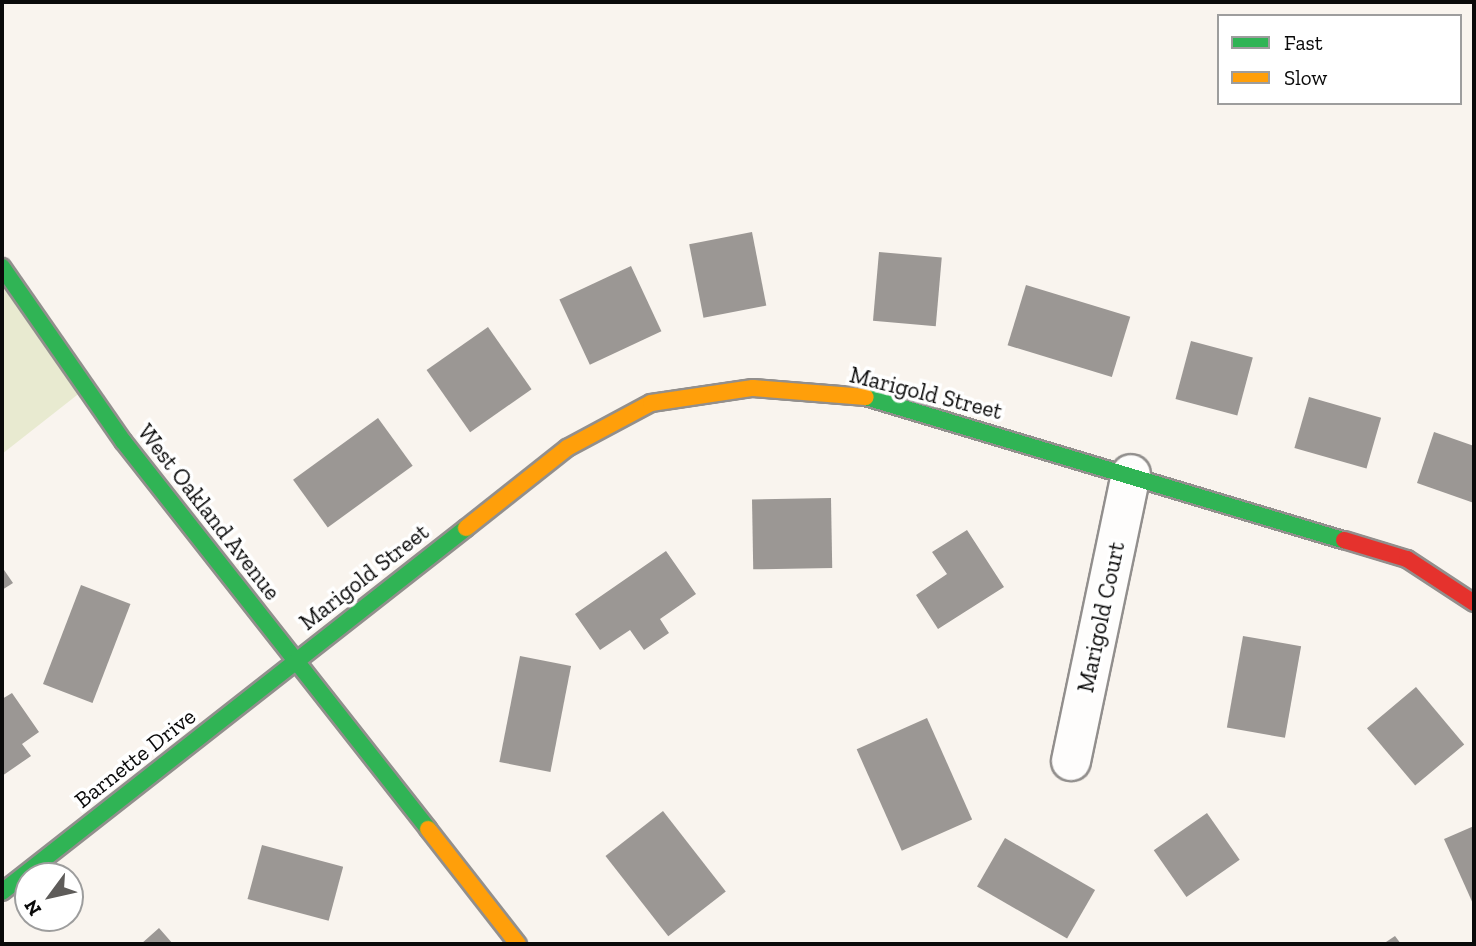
<!DOCTYPE html>
<style>
body{margin:0}
#map{position:relative;width:1476px;height:946px;overflow:hidden;background:#f9f4ee;font-family:"Zilla Slab",serif}
div>[style]{position:absolute}
[style*='--x']{left:calc(var(--x)*1px);top:calc(var(--y)*1px);width:calc(var(--w)*1px);rotate:calc(var(--a)*1deg)}
.green>*{inset:0;background:#e8ead0}
.building>*{inset:0;background:#9b9794;transform-origin:0 0}
.roads{filter:drop-shadow(2px 0 #928f8d) drop-shadow(-2px 0 #928f8d) drop-shadow(0 2px #928f8d) drop-shadow(0 -2px #928f8d)}
.street>*{height:38px;margin:-19px;padding:0 19px;transform-origin:19px;border-radius:19px;background:#fefdfc}
.fast>*{height:16px;margin:-8px;padding:0 8px;transform-origin:8px;border-radius:8px;background:#30b455}
.slow>*{height:16px;margin:-8px;padding:0 8px;transform-origin:8px;border-radius:8px;background:#ff9f0a}
.jam>*{height:16px;margin:-8px;padding:0 8px;transform-origin:8px;border-radius:8px;background:#e5322d}
span{translate:-50% -50%;white-space:nowrap;text-align:center;line-height:1.15;-webkit-text-stroke:7px #fff;paint-order:stroke}
.street-label{font-size:23px;color:#0a0a0a}
.frame{position:absolute;inset:0;border:4px solid #0a0a0a;pointer-events:none}
.legend{position:absolute;left:1217px;top:14px;width:245px;height:91px;box-sizing:border-box;background:#fff;border:2px solid #9d9d9d;margin:0;padding:9px 12px;list-style:none;font-size:21px;color:#0a0a0a}
.legend li{display:flex;align-items:center;gap:14px;height:35px}
.legend b{width:35px;border:2px solid #9d9d9d}
.north{position:absolute;left:14px;top:862px;width:70px;height:70px;box-sizing:border-box;background:#fff;border:2px solid #9d9d9d;border-radius:50%;rotate:237deg;font-size:19px;font-weight:700;line-height:28px;text-align:center;color:#0a0a0a}
.north::after{content:'';display:block;margin:auto;width:24px;height:32px;background:#5e5c5a;clip-path:polygon(50% 0,100% 100%,50% 72%,0 100%)}
</style>
<div id="map">
<div class="green">
<i style="clip-path:polygon(2px 267px,86px 388px,2px 454px)"></i>
</div>
<div class="building">
<i style="left:752px;top:232px;width:75px;height:64px;rotate:79deg"></i>
<i style="left:879px;top:252px;width:63px;height:69px;rotate:5deg"></i>
<i style="left:631px;top:266px;width:72px;height:79px;rotate:65deg"></i>
<i style="left:1026px;top:285px;width:109px;height:63px;rotate:17deg"></i>
<i style="left:488px;top:327px;width:76px;height:75px;rotate:55deg"></i>
<i style="left:1191px;top:341px;width:64px;height:60px;rotate:15deg"></i>
<i style="left:1309px;top:397px;width:75px;height:53px;rotate:16deg"></i>
<i style="left:378px;top:418px;width:59px;height:105px;rotate:54deg"></i>
<i style="clip-path:polygon(1434px 432px,1474px 446px,1474px 503px,1417px 483px)"></i>
<i style="left:831px;top:498px;width:70px;height:79px;rotate:89deg"></i>
<i style="clip-path:polygon(967px 530px,1004px 587px,938px 629px,916px 595px,947px 574px,932px 552px)"></i>
<i style="clip-path:polygon(666px 551px,696px 594px,660px 619px,669px 633px,644px 650px,630px 630px,600px 650px,575px 614px)"></i>
<i style="clip-path:polygon(2px 567px,13px 583px,2px 590px)"></i>
<i style="left:81px;top:585px;width:53px;height:106px;rotate:21deg"></i>
<i style="left:1243px;top:636px;width:59px;height:93px;rotate:10deg"></i>
<i style="left:520px;top:656px;width:52px;height:108px;rotate:11deg"></i>
<i style="left:1416px;top:687px;width:75px;height:64px;rotate:50deg"></i>
<i style="clip-path:polygon(12px 693px,39px 732px,22px 744px,31px 756px,2px 776px,2px 699px)"></i>
<i style="left:927px;top:718px;width:111px;height:77px;rotate:66deg"></i>
<i style="left:663px;top:811px;width:102px;height:73px;rotate:52deg"></i>
<i style="left:1207px;top:813px;width:57px;height:65px;rotate:55deg"></i>
<i style="clip-path:polygon(1474px 826px,1474px 906px,1444px 839px)"></i>
<i style="left:1005px;top:838px;width:104px;height:56px;rotate:30deg"></i>
<i style="left:262px;top:845px;width:84px;height:56px;rotate:15deg"></i>
<i style="clip-path:polygon(159px 928px,173px 944px,141px 944px)"></i>
<i style="clip-path:polygon(1395px 936px,1401px 944px,1383px 944px)"></i>
</div>
<div class="roads">
<div class="street">
<i style="--x:1071;--y:761;--w:293;--a:-78.2"></i>
</div>
<div class="fast">
<i style="--x:2;--y:267;--w:212;--a:55.2"></i>
<i style="--x:123;--y:441;--w:494;--a:51.8"></i>
<i style="--x:866;--y:397;--w:499;--a:16.7"></i>
<i style="--x:2;--y:892;--w:590;--a:-38.11"></i>
</div>
<div class="slow">
<i style="--x:466;--y:528;--w:129;--a:-38.4"></i>
<i style="--x:567;--y:448;--w:95;--a:-28.2"></i>
<i style="--x:651;--y:403;--w:103;--a:-8.4"></i>
<i style="--x:753;--y:388;--w:113;--a:4.6"></i>
<i style="--x:428;--y:829;--w:146;--a:52"></i>
</div>
<div class="jam">
<i style="--x:1344;--y:540;--w:66;--a:16.8"></i>
<i style="--x:1407;--y:559;--w:80;--a:33.3"></i>
</div>
</div>
<div class="street-label">
<span style="left:926px;top:393px;rotate:14deg">Marigold Street</span>
<span style="left:209px;top:512px;rotate:52deg">West Oakland Avenue</span>
<span style="left:364px;top:577px;rotate:-38deg">Marigold Street</span>
<span style="left:1101px;top:617px;rotate:-78deg">Marigold Court</span>
<span style="left:135px;top:758px;rotate:-38deg">Barnette Drive</span>
</div>
<div class="frame"></div>
<ul class="legend">
<li><b style="height:9px;background:#30b455"></b>Fast</li>
<li><b style="height:9px;background:#ff9f0a"></b>Slow</li>
</ul>
<div class="north">N</div>
</div>
